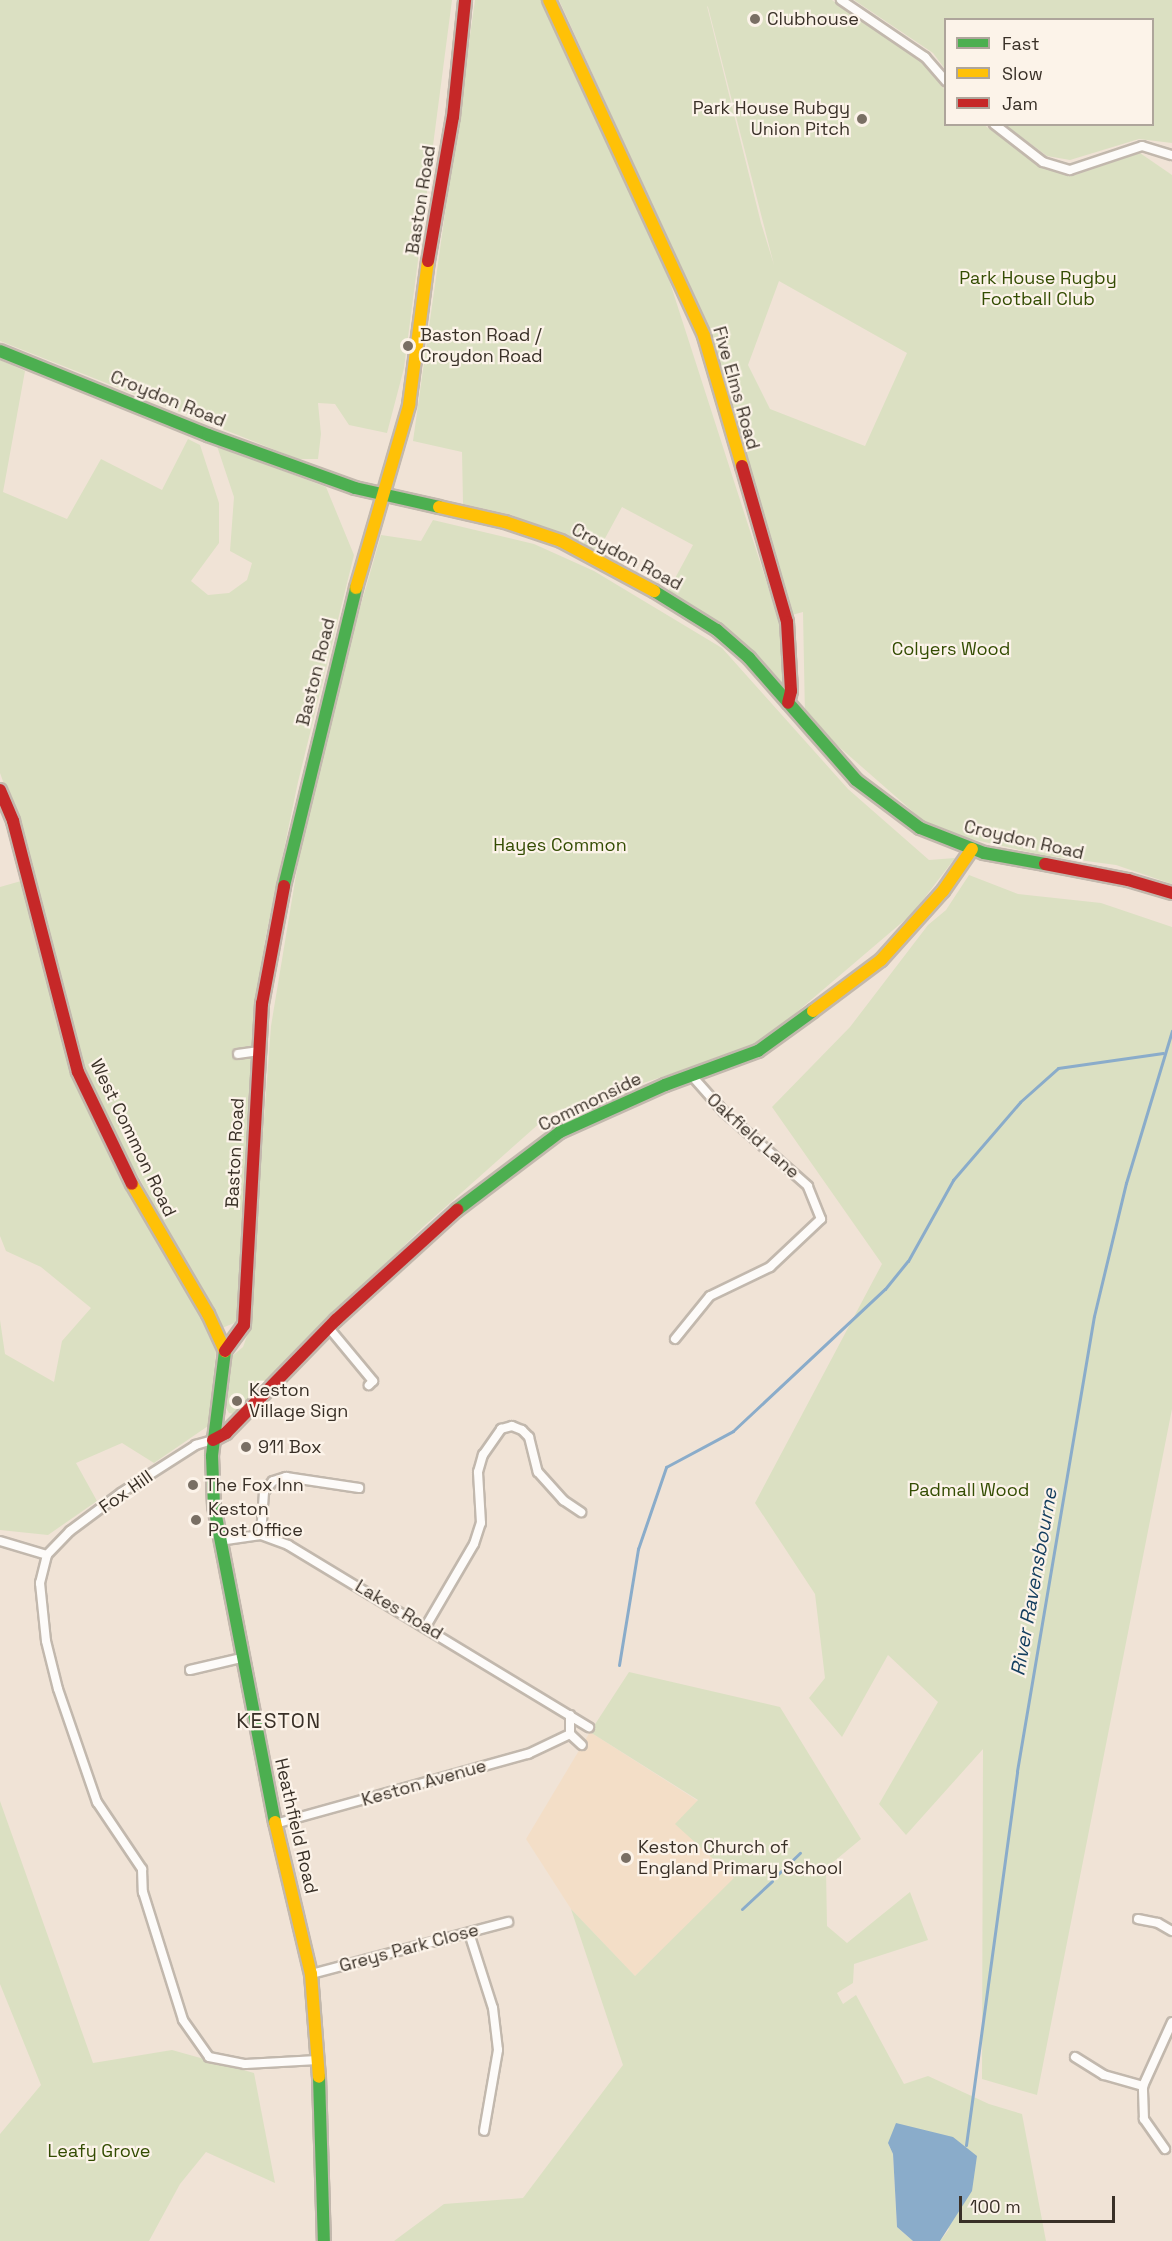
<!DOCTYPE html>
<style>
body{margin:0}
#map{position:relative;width:1172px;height:2241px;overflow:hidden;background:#f0e3d6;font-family:"Space Grotesk",sans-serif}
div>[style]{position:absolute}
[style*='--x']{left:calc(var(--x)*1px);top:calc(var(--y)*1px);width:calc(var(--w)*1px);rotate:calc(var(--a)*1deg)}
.built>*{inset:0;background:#f3dec7}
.green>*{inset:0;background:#dbe0c2}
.water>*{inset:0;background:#8aacca}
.stream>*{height:3px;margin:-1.5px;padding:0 1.5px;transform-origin:1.5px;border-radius:1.5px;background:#8aacca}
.roads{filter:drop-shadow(2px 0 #c2b8ad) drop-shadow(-2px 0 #c2b8ad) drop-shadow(0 2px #c2b8ad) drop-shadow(0 -2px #c2b8ad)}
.street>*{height:8px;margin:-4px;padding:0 4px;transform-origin:4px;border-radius:4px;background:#fdfbf9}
.fast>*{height:12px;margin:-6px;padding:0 6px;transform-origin:6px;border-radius:6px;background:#4caf50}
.slow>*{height:12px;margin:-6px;padding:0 6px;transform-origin:6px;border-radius:6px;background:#ffc107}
.jam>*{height:12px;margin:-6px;padding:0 6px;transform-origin:6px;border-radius:6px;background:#c62828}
.dots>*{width:16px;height:16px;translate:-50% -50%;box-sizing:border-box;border:3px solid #fcf3e9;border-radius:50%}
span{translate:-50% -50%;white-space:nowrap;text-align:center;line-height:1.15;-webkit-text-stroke:4.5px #fcf3e9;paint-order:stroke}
.poi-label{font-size:18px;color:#393027}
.left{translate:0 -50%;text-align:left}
.right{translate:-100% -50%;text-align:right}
.street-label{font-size:18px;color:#393027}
.park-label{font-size:18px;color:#334c02}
.water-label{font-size:20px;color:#143e5f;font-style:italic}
.quarter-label{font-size:21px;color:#393027;letter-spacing:1.5px}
.legend{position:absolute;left:944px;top:18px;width:210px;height:108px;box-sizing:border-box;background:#fcf3e9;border:2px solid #aea59b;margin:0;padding:8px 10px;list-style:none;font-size:18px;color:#393027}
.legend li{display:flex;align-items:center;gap:12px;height:30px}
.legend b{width:30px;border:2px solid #aea59b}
.scale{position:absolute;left:959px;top:2196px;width:156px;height:27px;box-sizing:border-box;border:3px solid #393027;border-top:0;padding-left:8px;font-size:18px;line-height:21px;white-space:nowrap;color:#393027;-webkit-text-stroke:4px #fcf3e9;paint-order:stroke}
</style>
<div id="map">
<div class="built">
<i style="clip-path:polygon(590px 1732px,698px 1801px,676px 1824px,735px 1878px,635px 1976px,571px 1909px,526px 1839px)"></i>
</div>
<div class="green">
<i style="clip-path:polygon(0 0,452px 0,404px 368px,387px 433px,349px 425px,335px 404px,318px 403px,321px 434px,318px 459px,298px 459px,0 341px)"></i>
<i style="clip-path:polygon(475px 0,542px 0,664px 264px,780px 624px,786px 693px,666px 595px,693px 545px,622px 507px,596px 555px,512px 515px,463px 504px,462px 452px,413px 441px)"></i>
<i style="clip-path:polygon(evenodd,559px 0,832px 0,920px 60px,945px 90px,946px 124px,984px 125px,1042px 166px,1075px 175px,1140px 153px,1172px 175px,1172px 884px,1116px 865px,1042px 855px,935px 831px,805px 717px,803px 612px,792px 615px,684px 275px,559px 0,707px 6px,708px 7px,774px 265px,761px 223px,707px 6px,559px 0,779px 281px,907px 353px,865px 446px,770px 409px,748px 365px,779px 281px)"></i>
<i style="clip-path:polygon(854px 0,1172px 0,1172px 143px,1139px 139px,1070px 160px,1047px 156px,1005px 125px,1152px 124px,1152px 20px,946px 20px,945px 69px,933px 53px)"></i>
<i style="clip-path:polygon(0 360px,25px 371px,3px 492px,67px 519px,101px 459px,162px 490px,188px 439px,200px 445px,219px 503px,219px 543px,191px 581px,208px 595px,229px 593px,247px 580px,252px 563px,230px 551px,234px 497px,217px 446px,326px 487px,354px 555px,298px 782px,265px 940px,249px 1090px,240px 1309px,237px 1322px,222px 1328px,111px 1127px,84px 1068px,17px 820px,0 773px)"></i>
<i style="clip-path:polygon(433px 520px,534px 544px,594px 571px,722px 648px,848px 789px,929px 860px,955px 858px,913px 913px,757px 1046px,551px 1113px,423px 1227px,234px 1414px,229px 1413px,224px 1405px,231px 1357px,243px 1347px,248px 1333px,271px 1026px,299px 857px,347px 653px,381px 535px,421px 541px)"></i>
<i style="clip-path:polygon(969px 875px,1018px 894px,1101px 903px,1172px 927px,1172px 1409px,1037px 2095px,982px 2079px,983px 1749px,906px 1835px,879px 1804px,938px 1702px,888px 1655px,842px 1737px,809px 1698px,825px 1678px,815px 1594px,755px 1503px,882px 1264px,772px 1107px,850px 1027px,928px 925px,946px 910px)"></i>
<i style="clip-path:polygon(21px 881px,71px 1075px,132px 1201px,195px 1303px,216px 1352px,208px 1426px,154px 1463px,122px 1443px,76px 1463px,97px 1501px,48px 1535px,0 1530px,0 1320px,5px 1354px,54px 1382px,62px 1341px,91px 1308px,41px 1267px,6px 1251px,0 1236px,0 887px)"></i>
<i style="clip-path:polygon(629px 1672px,780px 1707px,861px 1839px,826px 1868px,827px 1926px,847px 1943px,910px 1892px,928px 1940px,854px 1964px,853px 1983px,837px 1993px,843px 2004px,856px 1995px,904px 2084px,928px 2076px,989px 2104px,1022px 2114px,1046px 2241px,940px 2241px,949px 2229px,888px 2143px,893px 2154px,897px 2227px,913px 2241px,394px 2241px,444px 2204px,523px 2198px,623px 2065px,571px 1909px,635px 1976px,734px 1878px,675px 1824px,698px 1800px,590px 1732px)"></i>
<i style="clip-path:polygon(0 1801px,93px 2063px,172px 2050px,254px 2073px,275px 2183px,206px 2152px,180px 2184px,149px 2241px,0 2241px,0 2134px,41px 2085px,0 1984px)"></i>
</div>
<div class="water">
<i style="clip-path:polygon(896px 2123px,953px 2137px,977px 2156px,972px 2191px,940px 2241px,913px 2241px,897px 2227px,893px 2154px,888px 2143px)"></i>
</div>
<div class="stream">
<i style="--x:619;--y:1665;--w:118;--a:-80.7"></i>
<i style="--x:638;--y:1549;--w:87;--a:-71.1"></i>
<i style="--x:666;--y:1467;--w:76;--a:-28.2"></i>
<i style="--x:733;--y:1431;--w:208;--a:-43.1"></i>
<i style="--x:885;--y:1289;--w:36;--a:-51"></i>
<i style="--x:908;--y:1261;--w:93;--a:-60.9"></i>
<i style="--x:953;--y:1180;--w:103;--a:-49.3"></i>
<i style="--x:1020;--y:1102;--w:51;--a:-41.8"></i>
<i style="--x:1058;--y:1068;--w:106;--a:-8.1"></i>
<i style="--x:777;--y:1875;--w:32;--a:-44"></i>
<i style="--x:742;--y:1909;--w:41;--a:-43"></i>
<i style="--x:966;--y:2145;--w:377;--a:-82.2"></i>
<i style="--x:1017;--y:1771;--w:461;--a:-80.4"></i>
<i style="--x:1094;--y:1316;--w:137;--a:-76.5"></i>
<i style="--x:1126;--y:1183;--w:159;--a:-73.2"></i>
</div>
<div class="roads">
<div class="street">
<i style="--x:841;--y:0;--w:102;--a:34.2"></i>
<i style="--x:925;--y:57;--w:32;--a:49"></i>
<i style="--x:994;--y:124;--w:62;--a:37.8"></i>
<i style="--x:1043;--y:162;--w:28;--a:17"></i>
<i style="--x:1070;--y:170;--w:76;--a:-18.4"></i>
<i style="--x:1142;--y:146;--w:31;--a:17"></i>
<i style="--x:238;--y:1054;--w:21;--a:-8"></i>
<i style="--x:329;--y:1328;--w:69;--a:50.3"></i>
<i style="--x:373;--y:1381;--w:6;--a:135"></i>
<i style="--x:675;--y:1339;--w:55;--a:-50.9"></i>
<i style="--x:710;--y:1296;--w:67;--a:-25.8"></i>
<i style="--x:770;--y:1267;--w:70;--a:-43.3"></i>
<i style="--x:821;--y:1219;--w:35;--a:-112"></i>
<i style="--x:808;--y:1186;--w:112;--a:-138.6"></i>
<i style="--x:724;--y:1112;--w:48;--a:-131.6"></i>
<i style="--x:213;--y:1440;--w:18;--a:164"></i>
<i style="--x:196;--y:1445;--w:89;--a:147.4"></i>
<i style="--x:121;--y:1493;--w:64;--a:143.3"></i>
<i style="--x:70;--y:1531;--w:33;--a:134"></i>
<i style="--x:47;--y:1555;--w:29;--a:104"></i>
<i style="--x:40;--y:1583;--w:58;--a:84.1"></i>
<i style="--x:46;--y:1641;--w:49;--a:76"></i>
<i style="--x:58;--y:1689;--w:120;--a:71"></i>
<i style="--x:97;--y:1802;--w:81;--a:56.1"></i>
<i style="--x:142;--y:1869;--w:23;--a:88"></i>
<i style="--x:143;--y:1892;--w:134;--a:72.6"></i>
<i style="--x:183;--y:2020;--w:45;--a:54.9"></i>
<i style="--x:209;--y:2057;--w:37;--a:11"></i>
<i style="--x:245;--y:2064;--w:73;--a:-3.1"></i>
<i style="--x:261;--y:1535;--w:43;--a:-86"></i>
<i style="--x:264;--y:1492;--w:14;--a:-51"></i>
<i style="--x:273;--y:1481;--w:14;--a:-17"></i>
<i style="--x:286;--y:1477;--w:74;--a:8.6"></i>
<i style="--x:0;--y:1541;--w:49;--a:16.6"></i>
<i style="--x:219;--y:1541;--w:42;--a:-8.1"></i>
<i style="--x:261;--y:1535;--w:29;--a:20"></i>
<i style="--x:288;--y:1545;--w:352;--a:31.2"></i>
<i style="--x:426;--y:1626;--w:95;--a:-59.7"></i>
<i style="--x:474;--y:1544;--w:22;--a:-72"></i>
<i style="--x:481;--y:1523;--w:51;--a:-93.4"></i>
<i style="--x:478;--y:1472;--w:18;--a:-74"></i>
<i style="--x:483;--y:1455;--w:32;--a:-55"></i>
<i style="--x:501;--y:1429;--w:11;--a:-15"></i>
<i style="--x:512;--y:1426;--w:11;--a:22"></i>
<i style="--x:522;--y:1430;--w:10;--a:45"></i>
<i style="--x:529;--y:1437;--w:36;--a:76"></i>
<i style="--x:538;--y:1472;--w:38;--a:48"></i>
<i style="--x:563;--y:1500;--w:22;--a:34"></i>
<i style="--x:190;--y:1670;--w:52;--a:-13.2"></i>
<i style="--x:570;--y:1715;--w:19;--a:90"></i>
<i style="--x:570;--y:1734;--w:16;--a:43"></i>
<i style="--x:275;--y:1824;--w:263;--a:-15.5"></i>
<i style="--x:528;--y:1754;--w:47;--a:-25.5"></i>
<i style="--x:1138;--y:1919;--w:20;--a:11"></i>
<i style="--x:1158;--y:1923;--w:16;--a:30"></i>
<i style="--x:469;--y:1933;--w:79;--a:72.3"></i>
<i style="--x:493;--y:2008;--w:42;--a:83.2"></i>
<i style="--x:498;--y:2050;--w:82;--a:99.8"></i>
<i style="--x:311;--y:1974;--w:204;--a:-14.8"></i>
<i style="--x:1075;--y:2057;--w:34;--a:32"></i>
<i style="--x:1104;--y:2075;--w:41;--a:15.8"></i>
<i style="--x:1165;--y:2149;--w:37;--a:-125"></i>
<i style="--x:1144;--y:2119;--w:33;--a:-92"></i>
<i style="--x:1143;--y:2086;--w:70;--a:-65.6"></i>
</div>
<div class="fast">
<i style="--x:0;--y:351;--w:224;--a:22"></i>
<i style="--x:208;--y:435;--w:156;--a:19.8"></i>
<i style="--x:355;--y:488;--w:86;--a:12.7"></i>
<i style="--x:654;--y:591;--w:74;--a:31.8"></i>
<i style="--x:717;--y:630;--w:43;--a:41.2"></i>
<i style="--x:749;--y:658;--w:162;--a:48.7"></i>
<i style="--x:856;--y:780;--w:80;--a:36.9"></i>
<i style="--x:920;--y:828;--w:69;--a:21.3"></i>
<i style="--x:984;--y:853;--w:62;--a:10.2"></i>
<i style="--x:284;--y:886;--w:307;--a:-76.4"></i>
<i style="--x:457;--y:1210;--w:129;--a:-37.1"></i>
<i style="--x:560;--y:1132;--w:115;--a:-24.1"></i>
<i style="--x:665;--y:1085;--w:99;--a:-20.1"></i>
<i style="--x:758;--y:1051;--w:68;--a:-36"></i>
<i style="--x:225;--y:1351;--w:106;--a:97.1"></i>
<i style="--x:212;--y:1456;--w:50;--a:87.7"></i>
<i style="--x:214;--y:1506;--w:322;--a:79.1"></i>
<i style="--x:319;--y:2077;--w:164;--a:88.3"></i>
</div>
<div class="slow">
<i style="--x:549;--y:0;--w:370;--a:65.2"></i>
<i style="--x:704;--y:336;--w:135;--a:73.7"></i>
<i style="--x:439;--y:507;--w:68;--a:12.8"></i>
<i style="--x:505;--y:522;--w:59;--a:18.7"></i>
<i style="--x:561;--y:541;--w:106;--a:28.3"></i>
<i style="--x:356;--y:588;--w:191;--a:-73.8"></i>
<i style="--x:409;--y:405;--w:145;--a:-82.5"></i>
<i style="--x:813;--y:1011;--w:85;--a:-36.9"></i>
<i style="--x:881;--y:960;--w:93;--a:-48.1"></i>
<i style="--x:943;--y:891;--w:51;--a:-55.4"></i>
<i style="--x:132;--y:1184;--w:151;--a:59.7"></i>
<i style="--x:208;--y:1314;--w:41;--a:65.3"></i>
<i style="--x:275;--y:1822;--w:156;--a:76.7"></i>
<i style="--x:311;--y:1974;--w:103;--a:85.6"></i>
</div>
<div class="jam">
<i style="--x:428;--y:261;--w:146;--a:-80.2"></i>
<i style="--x:453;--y:117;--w:118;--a:-84.1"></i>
<i style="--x:742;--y:466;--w:162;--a:73.9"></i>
<i style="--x:787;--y:622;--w:69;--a:86.7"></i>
<i style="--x:791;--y:691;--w:12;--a:104"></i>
<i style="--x:0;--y:790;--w:34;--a:67"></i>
<i style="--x:13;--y:821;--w:259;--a:75.5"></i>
<i style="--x:78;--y:1072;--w:124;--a:64.3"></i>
<i style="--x:1045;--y:864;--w:85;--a:10.9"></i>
<i style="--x:1128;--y:880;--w:46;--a:16.5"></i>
<i style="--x:225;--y:1351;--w:32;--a:-54"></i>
<i style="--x:244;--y:1325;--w:322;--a:-86.8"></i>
<i style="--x:262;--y:1004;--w:120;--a:-79.4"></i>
<i style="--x:213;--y:1440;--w:15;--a:-28"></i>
<i style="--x:226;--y:1433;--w:158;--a:-45.8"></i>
<i style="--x:336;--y:1320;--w:164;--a:-42.3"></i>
</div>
</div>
<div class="dots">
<i style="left:755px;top:19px;background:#796f64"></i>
<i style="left:862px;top:119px;background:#796f64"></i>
<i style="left:408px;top:346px;background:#796f64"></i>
<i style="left:237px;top:1401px;background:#796f64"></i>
<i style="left:246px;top:1447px;background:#796f64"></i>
<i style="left:193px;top:1485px;background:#796f64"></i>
<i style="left:196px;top:1520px;background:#796f64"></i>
<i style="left:626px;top:1858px;background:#796f64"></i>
</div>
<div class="poi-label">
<span class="left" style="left:767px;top:19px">Clubhouse</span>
<span class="right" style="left:850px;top:119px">Park House Rubgy<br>Union Pitch</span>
<span class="left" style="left:420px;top:346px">Baston Road /<br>Croydon Road</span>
<span class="left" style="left:249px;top:1401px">Keston<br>Village Sign</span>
<span class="left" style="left:258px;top:1447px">911 Box</span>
<span class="left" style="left:205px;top:1485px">The Fox Inn</span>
<span class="left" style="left:208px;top:1520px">Keston<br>Post Office</span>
<span class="left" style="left:638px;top:1858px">Keston Church of<br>England Primary School</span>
</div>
<div class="street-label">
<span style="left:421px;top:200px;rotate:-81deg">Baston Road</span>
<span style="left:736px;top:388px;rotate:74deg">Five Elms Road</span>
<span style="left:168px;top:399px;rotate:22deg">Croydon Road</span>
<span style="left:627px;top:557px;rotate:28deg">Croydon Road</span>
<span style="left:316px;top:672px;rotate:-76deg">Baston Road</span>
<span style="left:1024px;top:840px;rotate:13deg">Croydon Road</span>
<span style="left:590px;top:1102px;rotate:-26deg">Commonside</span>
<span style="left:753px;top:1136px;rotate:42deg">Oakfield Lane</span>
<span style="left:133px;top:1138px;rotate:64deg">West Common Road</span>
<span style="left:235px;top:1153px;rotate:-87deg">Baston Road</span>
<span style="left:126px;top:1492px;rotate:-35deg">Fox Hill</span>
<span style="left:399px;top:1610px;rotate:31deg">Lakes Road</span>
<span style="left:424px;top:1783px;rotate:-16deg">Keston Avenue</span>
<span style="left:296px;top:1826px;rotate:77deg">Heathfield Road</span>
<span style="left:409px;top:1948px;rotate:-15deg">Greys Park Close</span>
</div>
<div class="park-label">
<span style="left:1038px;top:289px">Park House Rugby<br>Football Club</span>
<span style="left:951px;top:649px">Colyers Wood</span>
<span style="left:560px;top:845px">Hayes Common</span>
<span style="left:969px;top:1490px">Padmall Wood</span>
<span style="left:99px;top:2151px">Leafy Grove</span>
</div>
<div class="water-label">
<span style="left:1034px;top:1582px;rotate:-80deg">River Ravensbourne</span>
</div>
<div class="quarter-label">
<span style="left:279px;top:1721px">KESTON</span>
</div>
<ul class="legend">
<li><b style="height:8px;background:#4caf50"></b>Fast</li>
<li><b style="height:8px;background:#ffc107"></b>Slow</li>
<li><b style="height:8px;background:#c62828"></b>Jam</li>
</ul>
<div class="scale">100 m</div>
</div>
